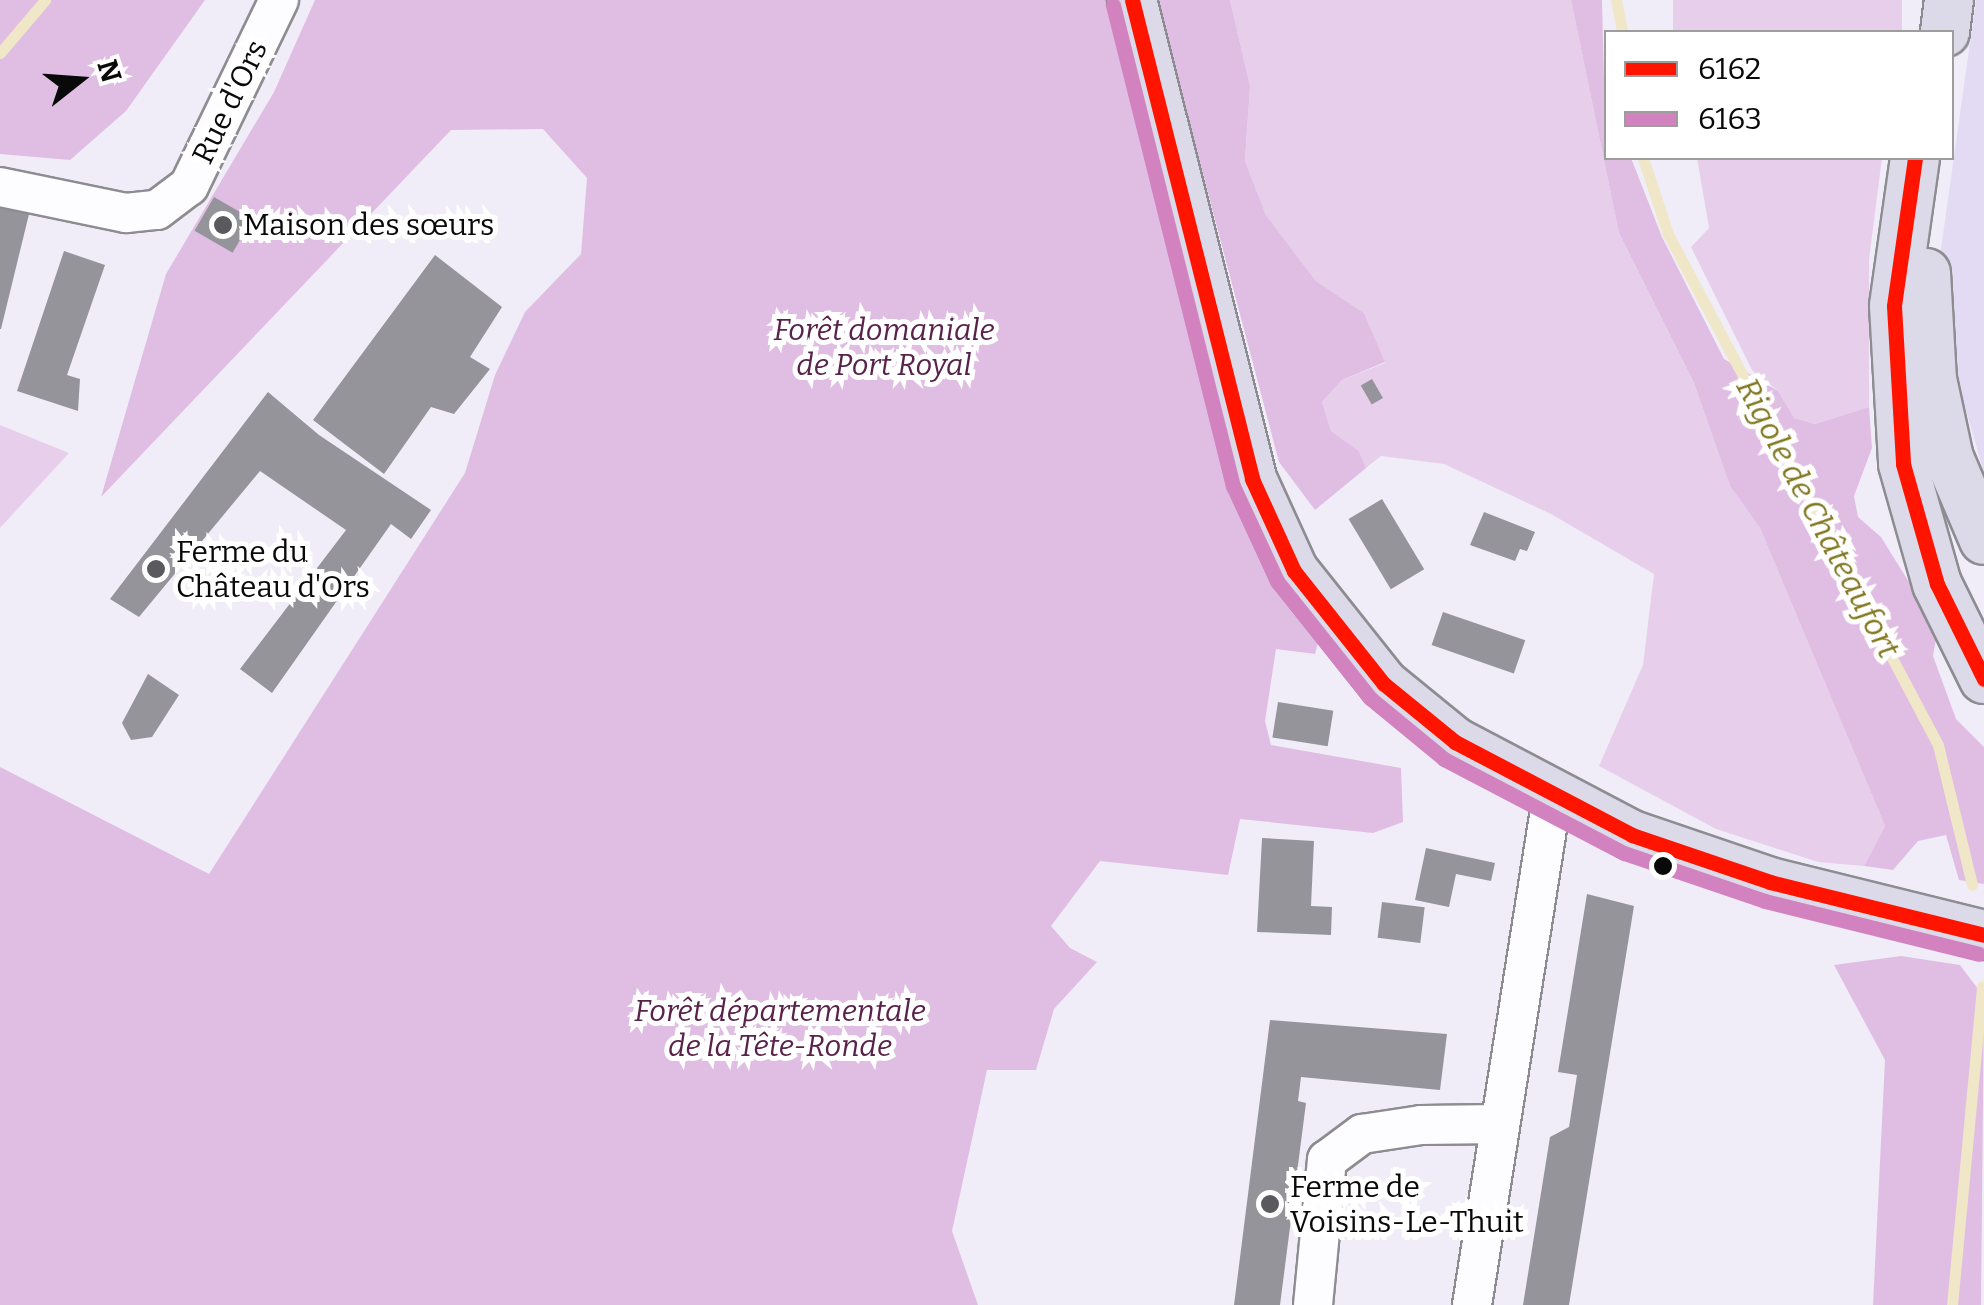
<!DOCTYPE html>
<meta charset="utf-8">
<style>
body{margin:0}
#map{position:relative;width:1984px;height:1305px;overflow:hidden;background:#f0edf8;font-family:Bitter,serif}
div>[style]{position:absolute}
[style*='--x']{left:calc(var(--x)*1px);top:calc(var(--y)*1px);width:calc(var(--w)*1px);rotate:calc(var(--a)*1deg)}
.farmland>*{inset:0;background:#e3dbf3}
.green>*{inset:0;background:#e7cfec;transform-origin:0 0}
.forest>*{inset:0;background:#e0bee3}
.stream>*{height:11px;margin:-5.5px;padding:0 5.5px;transform-origin:5.5px;border-radius:5.5px;background:#efe7c7}
.building>*{inset:0;background:#95949a;transform-origin:0 0}
.roads{filter:drop-shadow(2px 0 #8d8c91) drop-shadow(-2px 0 #8d8c91) drop-shadow(0 2px #8d8c91) drop-shadow(0 -2px #8d8c91)}
.minor>*{height:38px;margin:-19px;padding:0 19px;transform-origin:19px;border-radius:19px;background:#fdfcfe}
.major>*{height:48px;margin:-24px;padding:0 24px;transform-origin:24px;border-radius:24px;background:#dcd9e9}
.bus-1>*{height:15px;margin:-7.5px;padding:0 7.5px;transform-origin:7.5px;border-radius:7.5px;background:#ff1400}
.bus-2>*{height:15px;margin:-7.5px;padding:0 7.5px;transform-origin:7.5px;border-radius:7.5px;background:#d282be}
.dots>*{width:28px;height:28px;translate:-50% -50%;box-sizing:border-box;border:5px solid #fff;border-radius:50%}
span{translate:-50% -50%;white-space:nowrap;text-align:center;line-height:1.15;-webkit-text-stroke:10px #fff;paint-order:stroke}
.street-label{font-size:30px;color:#090909}
.poi-label{font-size:30px;color:#090909}
.left{translate:0 -50%;text-align:left}
.park-label{font-size:30px;color:#59224b;font-style:italic}
.water-label{font-size:32px;color:#81771f;font-style:italic}
.legend{position:absolute;left:1604px;top:30px;width:350px;height:130px;box-sizing:border-box;background:#fff;border:2px solid #9d9d9d;margin:0;padding:12px 18px;list-style:none;font-size:30px;color:#090909}
.legend li{display:flex;align-items:center;gap:20px;height:50px}
.legend b{width:50px;border:2px solid #9d9d9d}
.north{position:absolute;left:30px;top:30px;width:100px;height:100px;-webkit-text-stroke:8px #fff;paint-order:stroke;rotate:73deg;font-size:28px;font-weight:700;line-height:40px;text-align:center;color:#090909}
.north::after{content:'';display:block;margin:auto;width:35px;height:45px;background:#090909;clip-path:polygon(50% 0,100% 100%,50% 72%,0 100%)}
</style>
<div id="map">
<div class="farmland">
<i style="clip-path:polygon(1976px 0,1984px 0,1984px 473px,1949px 351px,1941px 249px)"></i>
</div>
<div class="green">
<i style="clip-path:polygon(1230px 0,1571px 0,1619px 233px,1694px 383px,1730px 486px,1760px 528px,1885px 826px,1864px 866px,1818px 862px,1716px 829px,1599px 766px,1643px 665px,1654px 574px,1551px 514px,1444px 464px,1381px 456px,1366px 468px,1359px 451px,1331px 431px,1322px 402px,1342px 380px,1385px 363px,1364px 313px,1316px 281px,1266px 215px,1245px 161px,1250px 86px)"></i>
<i style="left:1673px;top:0;width:229px;height:32px"></i>
<i style="clip-path:polygon(1697px 158px,1882px 158px,1869px 260px,1869px 407px,1815px 424px,1793px 418px,1778px 391px,1752px 370px,1691px 247px,1709px 228px)"></i>
<i style="clip-path:polygon(0 425px,69px 453px,0 528px)"></i>
</div>
<div class="forest">
<i style="clip-path:polygon(0 0,205px 0,126px 111px,70px 160px,0 154px)"></i>
<i style="clip-path:polygon(315px 0,1121px 0,1323px 623px,1315px 654px,1276px 649px,1265px 721px,1271px 745px,1401px 768px,1403px 822px,1373px 833px,1240px 819px,1228px 875px,1100px 861px,1051px 926px,1070px 948px,1097px 962px,1054px 1009px,1036px 1070px,987px 1070px,952px 1231px,978px 1305px,0 1305px,0 767px,209px 874px,465px 473px,495px 375px,525px 312px,581px 254px,587px 178px,543px 129px,451px 130px,101px 497px,166px 274px,274px 92px)"></i>
<i style="clip-path:polygon(1157px 0,1230px 0,1250px 86px,1245px 161px,1266px 215px,1316px 281px,1364px 313px,1385px 362px,1342px 380px,1322px 402px,1331px 431px,1359px 451px,1366px 468px,1315px 510px,1279px 462px)"></i>
<i style="clip-path:polygon(1571px 0,1602px 0,1606px 158px,1631px 158px,1662px 237px,1724px 359px,1778px 391px,1794px 418px,1815px 424px,1869px 407px,1872px 448px,1854px 496px,1858px 517px,1881px 537px,1912px 587px,1936px 639px,1933px 656px,1956px 719px,1984px 747px,1984px 884px,1959px 880px,1946px 835px,1918px 841px,1893px 870px,1864px 866px,1885px 826px,1760px 528px,1730px 486px,1694px 383px,1619px 233px)"></i>
<i style="clip-path:polygon(1901px 956px,1960px 965px,1984px 997px,1981px 1305px,1873px 1305px,1885px 1060px,1834px 965px)"></i>
</div>
<div class="stream">
<i style="--x:1616;--y:0;--w:33;--a:79"></i>
<i style="--x:0;--y:53;--w:70;--a:-49.7"></i>
<i style="--x:1643;--y:158;--w:80;--a:71.8"></i>
<i style="--x:1668;--y:234;--w:578;--a:62.15"></i>
<i style="--x:1938;--y:745;--w:144;--a:76.3"></i>
<i style="--x:1952;--y:1305;--w:320;--a:-84.6"></i>
</div>
<div class="building">
<i style="left:214px;top:197px;width:44px;height:39px;rotate:30deg"></i>
<i style="clip-path:polygon(0 203px,30px 210px,1px 329px,0 329px)"></i>
<i style="clip-path:polygon(64px 251px,105px 265px,67px 375px,80px 379px,78px 411px,17px 391px)"></i>
<i style="clip-path:polygon(435px 255px,502px 307px,470px 357px,490px 369px,454px 414px,431px 407px,384px 474px,313px 420px)"></i>
<i style="left:1372px;top:379px;width:22px;height:13px;rotate:60deg"></i>
<i style="clip-path:polygon(268px 392px,319px 435px,431px 510px,411px 539px,391px 524px,272px 693px,240px 669px,346px 530px,260px 471px,139px 617px,110px 599px)"></i>
<i style="left:1382px;top:499px;width:82px;height:39px;rotate:59deg"></i>
<i style="clip-path:polygon(1484px 512px,1535px 532px,1527px 551px,1520px 549px,1515px 561px,1470px 545px)"></i>
<i style="left:1443px;top:612px;width:87px;height:35px;rotate:19deg"></i>
<i style="clip-path:polygon(148px 674px,179px 695px,152px 737px,131px 740px,122px 723px)"></i>
<i style="left:1278px;top:702px;width:56px;height:36px;rotate:9deg"></i>
<i style="clip-path:polygon(1262px 838px,1314px 841px,1311px 906px,1332px 907px,1331px 935px,1257px 932px)"></i>
<i style="clip-path:polygon(1426px 848px,1495px 863px,1491px 881px,1456px 874px,1449px 907px,1415px 900px)"></i>
<i style="clip-path:polygon(1587px 894px,1634px 906px,1569px 1305px,1523px 1305px,1550px 1137px,1569px 1127px,1577px 1075px,1558px 1072px)"></i>
<i style="left:1382px;top:902px;width:43px;height:36px;rotate:7deg"></i>
<i style="clip-path:polygon(1270px 1020px,1447px 1034px,1440px 1090px,1301px 1077px,1298px 1101px,1306px 1103px,1280px 1305px,1234px 1305px)"></i>
</div>
<div class="roads">
<div class="minor">
<i style="--x:0;--y:187;--w:129;--a:11.7"></i>
<i style="--x:126;--y:213;--w:31;--a:-6"></i>
<i style="--x:157;--y:210;--w:40;--a:-37"></i>
<i style="--x:189;--y:186;--w:207;--a:-64.2"></i>
<i style="--x:1313;--y:1305;--w:146;--a:-84.5"></i>
<i style="--x:1327;--y:1160;--w:44;--a:-36.6"></i>
<i style="--x:1362;--y:1134;--w:60;--a:-8.7"></i>
<i style="--x:1421;--y:1125;--w:78;--a:-0.7"></i>
<i style="--x:1472;--y:1305;--w:514;--a:-81.05"></i>
</div>
<div class="major">
<i style="--x:1132;--y:0;--w:494;--a:75.9"></i>
<i style="--x:1252;--y:479;--w:101;--a:65.5"></i>
<i style="--x:1294;--y:571;--w:144;--a:51.5"></i>
<i style="--x:1384;--y:684;--w:92;--a:39.2"></i>
<i style="--x:1455;--y:742;--w:200;--a:27.7"></i>
<i style="--x:1632;--y:835;--w:146;--a:18.8"></i>
<i style="--x:1770;--y:882;--w:220;--a:13.9"></i>
<i style="--x:1945;--y:32;--w:32;--a:-83"></i>
<i style="--x:1915;--y:158;--w:149;--a:98.1"></i>
<i style="--x:1894;--y:306;--w:158;--a:86.7"></i>
<i style="--x:1903;--y:464;--w:125;--a:74.2"></i>
<i style="--x:1937;--y:584;--w:106;--a:63.7"></i>
<i style="--x:1926;--y:273;--w:106;--a:86.8"></i>
<i style="--x:1932;--y:379;--w:81;--a:77.9"></i>
<i style="--x:1949;--y:458;--w:89;--a:66.9"></i>
</div>
</div>
<div class="bus-1">
<i style="--x:1132;--y:0;--w:494;--a:75.9"></i>
<i style="--x:1252;--y:479;--w:101;--a:65.5"></i>
<i style="--x:1294;--y:571;--w:144;--a:51.5"></i>
<i style="--x:1384;--y:684;--w:92;--a:39.2"></i>
<i style="--x:1455;--y:742;--w:200;--a:27.7"></i>
<i style="--x:1632;--y:835;--w:146;--a:18.8"></i>
<i style="--x:1770;--y:882;--w:220;--a:13.9"></i>
<i style="--x:1915;--y:158;--w:149;--a:98.1"></i>
<i style="--x:1894;--y:306;--w:158;--a:86.7"></i>
<i style="--x:1903;--y:464;--w:125;--a:74.2"></i>
<i style="--x:1937;--y:584;--w:106;--a:63.7"></i>
</div>
<div class="bus-2">
<i style="--x:1113;--y:5;--w:496;--a:76"></i>
<i style="--x:1233;--y:486;--w:105;--a:65.1"></i>
<i style="--x:1277;--y:581;--w:149;--a:51.5"></i>
<i style="--x:1370;--y:698;--w:96;--a:39.5"></i>
<i style="--x:1444;--y:759;--w:203;--a:27.6"></i>
<i style="--x:1624;--y:853;--w:149;--a:18.8"></i>
<i style="--x:1765;--y:901;--w:220;--a:13.9"></i>
</div>
<div class="dots">
<i style="left:223px;top:225px;background:#5a595d"></i>
<i style="left:156px;top:569px;background:#5a595d"></i>
<i style="left:1663px;top:866px;background:#090909"></i>
<i style="left:1270px;top:1204px;background:#5a595d"></i>
</div>
<div class="street-label">
<span style="left:230px;top:102px;rotate:-64deg">Rue d'Ors</span>
</div>
<div class="poi-label">
<span class="left" style="left:243px;top:225px">Maison des sœurs</span>
<span class="left" style="left:176px;top:569px">Ferme du<br>Château d'Ors</span>
<span class="left" style="left:1290px;top:1204px">Ferme de<br>Voisins-Le-Thuit</span>
</div>
<div class="park-label">
<span style="left:884px;top:347px">Forêt domaniale<br>de Port Royal</span>
<span style="left:780px;top:1028px">Forêt départementale<br>de la Tête-Ronde</span>
</div>
<div class="water-label">
<span style="left:1818px;top:518px;rotate:62deg">Rigole de Châteaufort</span>
</div>
<ul class="legend">
<li><b style="height:12px;background:#ff1400"></b>6162</li>
<li><b style="height:12px;background:#d282be"></b>6163</li>
</ul>
<div class="north">N</div>
</div>
